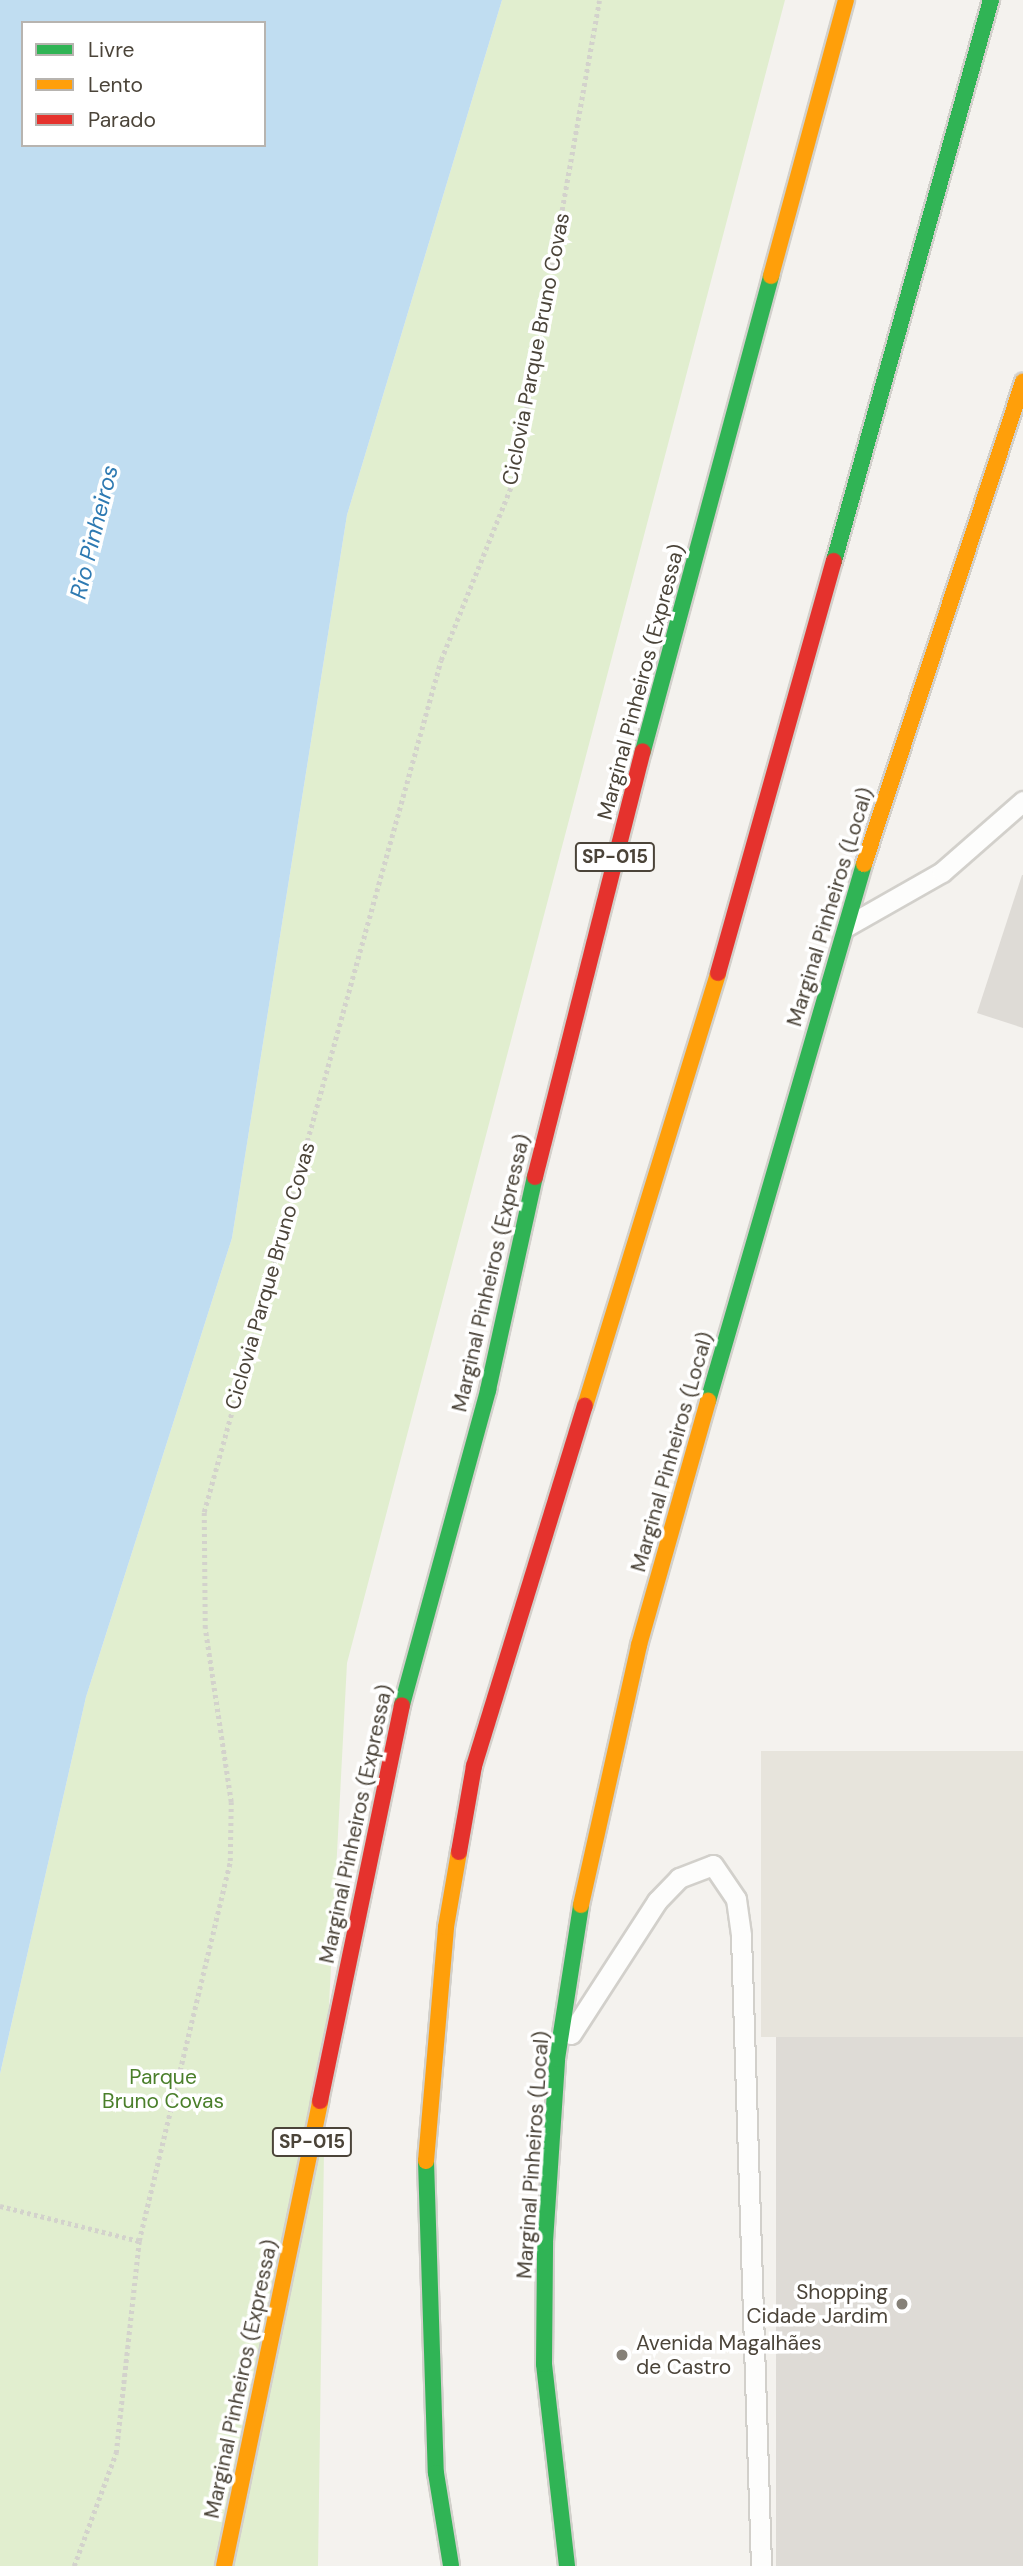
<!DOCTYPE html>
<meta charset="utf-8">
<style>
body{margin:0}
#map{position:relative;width:1023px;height:2566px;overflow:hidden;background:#f4f2ee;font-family:"DM Sans",sans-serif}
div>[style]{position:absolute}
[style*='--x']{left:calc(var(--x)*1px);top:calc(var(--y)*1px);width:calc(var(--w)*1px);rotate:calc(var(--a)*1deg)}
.residential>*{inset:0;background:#e7e4dc;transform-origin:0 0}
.green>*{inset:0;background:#e1eecf}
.water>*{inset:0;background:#c0ddf1}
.building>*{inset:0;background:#dedbd6;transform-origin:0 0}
.path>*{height:4.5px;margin-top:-2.25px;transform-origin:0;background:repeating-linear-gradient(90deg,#d3d2cc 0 3.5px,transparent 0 7px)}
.roads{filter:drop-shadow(2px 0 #d2d0cb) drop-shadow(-2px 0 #d2d0cb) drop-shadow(0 2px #d2d0cb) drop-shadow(0 -2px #d2d0cb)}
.lane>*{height:19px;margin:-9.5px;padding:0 9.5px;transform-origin:9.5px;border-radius:9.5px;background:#fdfdfc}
.fast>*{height:16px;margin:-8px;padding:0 8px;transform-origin:8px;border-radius:8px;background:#30b455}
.slow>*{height:16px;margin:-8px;padding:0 8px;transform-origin:8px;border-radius:8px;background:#ff9f0a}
.jam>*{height:16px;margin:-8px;padding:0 8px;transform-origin:8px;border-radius:8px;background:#e5322d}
.dots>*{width:19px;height:19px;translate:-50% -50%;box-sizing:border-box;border:4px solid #fff;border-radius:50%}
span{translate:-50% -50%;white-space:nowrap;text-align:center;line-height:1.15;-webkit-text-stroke:7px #fff;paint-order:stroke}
.shield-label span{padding:2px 5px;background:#fff;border:2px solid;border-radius:5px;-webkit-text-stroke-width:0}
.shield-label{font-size:19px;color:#4b4439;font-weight:700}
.street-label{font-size:21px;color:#4b4439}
.park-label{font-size:21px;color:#4a7f2a}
.poi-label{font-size:21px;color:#4b4439}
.right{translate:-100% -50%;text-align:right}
.left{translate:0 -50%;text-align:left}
.water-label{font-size:23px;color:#2e7ab2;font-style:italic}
.legend{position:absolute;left:21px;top:21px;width:245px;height:126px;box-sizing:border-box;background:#fff;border:2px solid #b7b4b0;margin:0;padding:9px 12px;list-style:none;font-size:21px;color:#4b4439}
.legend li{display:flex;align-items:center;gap:14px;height:35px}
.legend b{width:35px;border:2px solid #b7b4b0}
</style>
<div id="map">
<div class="residential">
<i style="left:1023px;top:1751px;width:286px;height:262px;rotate:90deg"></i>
</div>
<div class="green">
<i style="clip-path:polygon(502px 0,785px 0,347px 1663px,325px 2081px,318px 2566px,0 2566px,0 2074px,86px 1697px,232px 1238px,347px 515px)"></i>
</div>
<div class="water">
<i style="clip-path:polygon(evenodd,0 0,502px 0,347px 515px,232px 1238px,86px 1697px,0 2074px,0 0,23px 23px,264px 23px,264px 145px,23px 145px,23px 23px)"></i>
</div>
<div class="building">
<i style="clip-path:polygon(1022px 875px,1023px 875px,1023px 1028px,977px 1013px)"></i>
<i style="left:1023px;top:2037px;width:529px;height:247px;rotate:90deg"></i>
</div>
<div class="path">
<i style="--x:0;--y:2206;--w:143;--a:14.1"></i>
<i style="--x:74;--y:2566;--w:121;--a:-69.6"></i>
<i style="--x:116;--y:2453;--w:213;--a:-83.8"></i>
<i style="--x:139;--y:2241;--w:391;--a:-76.5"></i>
<i style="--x:230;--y:1861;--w:59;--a:-89"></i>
<i style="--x:231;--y:1802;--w:176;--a:-98.5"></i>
<i style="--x:205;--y:1628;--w:116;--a:-90.5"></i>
<i style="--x:204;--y:1512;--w:884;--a:-74.46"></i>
<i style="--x:441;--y:660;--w:195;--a:-68"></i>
<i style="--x:514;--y:479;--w:486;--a:-79.9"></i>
</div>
<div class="roads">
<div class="lane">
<i style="--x:847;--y:926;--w:109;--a:-29.6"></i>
<i style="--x:942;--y:872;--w:108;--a:-41.2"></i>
<i style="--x:571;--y:2034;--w:158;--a:-57.1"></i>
<i style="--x:657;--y:1901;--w:32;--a:-46"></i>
<i style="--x:679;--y:1878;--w:36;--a:-21"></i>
<i style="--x:713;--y:1865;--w:41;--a:55.9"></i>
<i style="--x:736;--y:1899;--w:37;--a:82"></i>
<i style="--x:741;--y:1936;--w:630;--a:88.18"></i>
</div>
<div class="fast">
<i style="--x:834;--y:561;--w:583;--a:-74.37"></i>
<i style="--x:643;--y:751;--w:492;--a:-74.9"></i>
<i style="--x:708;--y:1401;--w:559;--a:-73.8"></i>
<i style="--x:402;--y:1705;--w:327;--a:-74.7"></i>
<i style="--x:488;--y:1390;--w:218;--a:-77.6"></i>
<i style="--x:426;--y:2161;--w:312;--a:88.2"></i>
<i style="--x:436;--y:2473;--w:94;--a:80.8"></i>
<i style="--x:567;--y:2566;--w:203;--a:-96.5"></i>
<i style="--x:544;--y:2364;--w:122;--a:-89.5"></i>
<i style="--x:545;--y:2242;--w:183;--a:-86.2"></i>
<i style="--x:557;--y:2059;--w:156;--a:-81.1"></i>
</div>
<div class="slow">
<i style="--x:771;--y:276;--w:286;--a:-74.8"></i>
<i style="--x:864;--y:864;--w:508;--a:-71.74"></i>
<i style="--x:585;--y:1406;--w:453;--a:-72.9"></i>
<i style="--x:581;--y:1905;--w:266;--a:-77.4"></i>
<i style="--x:639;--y:1645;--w:254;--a:-74.2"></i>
<i style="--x:426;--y:2161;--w:235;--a:-85.1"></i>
<i style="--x:446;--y:1927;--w:76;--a:-80.2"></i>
<i style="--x:224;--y:2566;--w:475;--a:-78.3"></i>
</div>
<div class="jam">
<i style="--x:718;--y:973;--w:428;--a:-74.3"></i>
<i style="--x:535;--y:1177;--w:439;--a:-75.8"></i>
<i style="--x:459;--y:1852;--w:87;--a:-80.1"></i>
<i style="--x:474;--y:1766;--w:377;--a:-72.9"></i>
<i style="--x:320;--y:2101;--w:404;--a:-78.3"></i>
</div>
</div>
<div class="dots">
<i style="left:902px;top:2304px;background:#868178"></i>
<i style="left:622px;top:2355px;background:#868178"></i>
</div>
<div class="shield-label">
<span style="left:615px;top:857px">SP-015</span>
<span style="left:312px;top:2142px">SP-015</span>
</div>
<div class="street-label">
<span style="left:536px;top:349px;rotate:-79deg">Ciclovia Parque Bruno Covas</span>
<span style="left:641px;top:682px;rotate:-75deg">Marginal Pinheiros (Expressa)</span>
<span style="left:830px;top:907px;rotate:-73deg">Marginal Pinheiros (Local)</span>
<span style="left:491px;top:1273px;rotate:-77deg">Marginal Pinheiros (Expressa)</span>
<span style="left:270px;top:1276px;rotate:-74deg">Ciclovia Parque Bruno Covas</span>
<span style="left:672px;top:1452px;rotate:-74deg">Marginal Pinheiros (Local)</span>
<span style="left:356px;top:1824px;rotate:-78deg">Marginal Pinheiros (Expressa)</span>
<span style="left:533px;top:2155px;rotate:-86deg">Marginal Pinheiros (Local)</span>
<span style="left:241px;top:2379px;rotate:-78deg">Marginal Pinheiros (Expressa)</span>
</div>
<div class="park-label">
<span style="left:163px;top:2089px">Parque<br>Bruno Covas</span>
</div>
<div class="poi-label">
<span class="right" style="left:888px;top:2304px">Shopping<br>Cidade Jardim</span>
<span class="left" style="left:636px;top:2355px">Avenida Magalhães<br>de Castro</span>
</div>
<div class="water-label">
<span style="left:94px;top:532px;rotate:-76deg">Rio Pinheiros</span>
</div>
<ul class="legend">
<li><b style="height:9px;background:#30b455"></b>Livre</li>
<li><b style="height:9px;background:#ff9f0a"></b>Lento</li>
<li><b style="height:9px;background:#e5322d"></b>Parado</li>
</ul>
</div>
